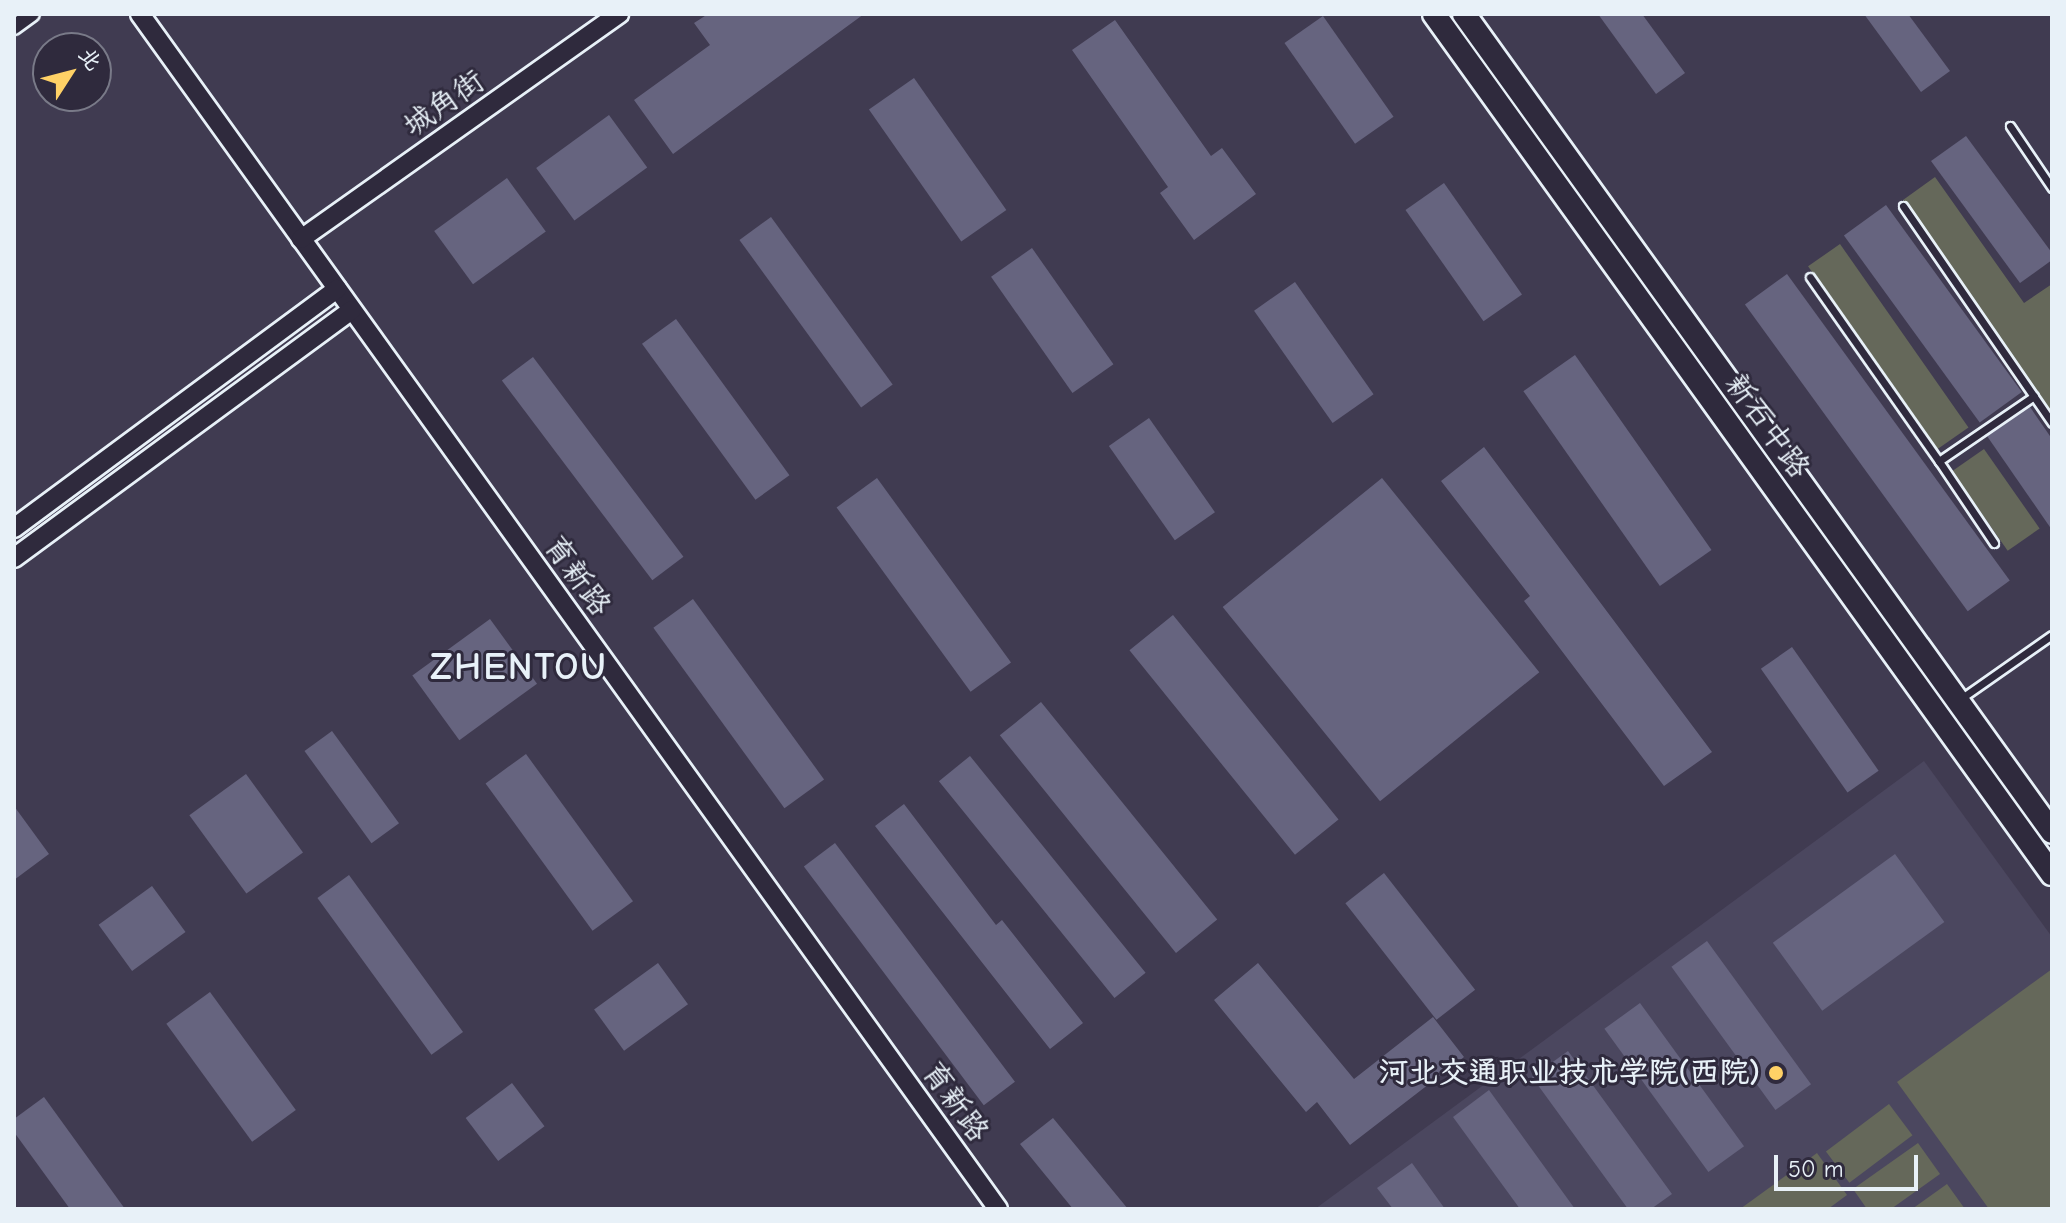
<!DOCTYPE html>
<meta charset="utf-8">
<style>
body{margin:0}
#map{position:relative;width:2066px;height:1223px;overflow:hidden;background:#403b51;font-family:"Comic Neue","LXGW WenKai TC",sans-serif}
div>[style]{position:absolute}
[style*='--x']{left:calc(var(--x)*1px);top:calc(var(--y)*1px);width:calc(var(--w)*1px);rotate:calc(var(--a)*1deg)}
.built>*{inset:0;background:#4b475f}
.green>*{inset:0;background:#65685a;transform-origin:0 0}
.building>*{inset:0;background:#66647f;transform-origin:0 0}
.roads{filter:drop-shadow(2px 0 #e8f1f8) drop-shadow(-2px 0 #e8f1f8) drop-shadow(0 2px #e8f1f8) drop-shadow(0 -2px #e8f1f8)}
.service>*{height:7px;margin:-3.5px;padding:0 3.5px;transform-origin:3.5px;border-radius:3.5px;background:#2f2a3d}
.minor>*{height:14px;margin:-7px;padding:0 7px;transform-origin:7px;border-radius:7px;background:#2f2a3d}
.tertiary>*{height:18px;margin:-9px;padding:0 9px;transform-origin:9px;border-radius:9px;background:#2f2a3d}
.secondary>*{height:22px;margin:-11px;padding:0 11px;transform-origin:11px;border-radius:11px;background:#2f2a3d}
.dots>*{width:22px;height:22px;translate:-50% -50%;box-sizing:border-box;border:4px solid #2f2a3d;border-radius:50%}
span{translate:-50% -50%;white-space:nowrap;text-align:center;line-height:1.15;-webkit-text-stroke:6px #2f2a3d;paint-order:stroke}
.street-label{font-size:30px;color:#e8f1f8}
.poi-label{font-size:30px;color:#e8f1f8;font-weight:700}
.right{translate:-100% -50%;text-align:right}
.district-label{font-size:38px;color:#e8f1f8;font-weight:700;letter-spacing:2px}
.frame{position:absolute;inset:0;border:16px solid #e8f1f8;pointer-events:none}
.north{position:absolute;left:32px;top:32px;width:80px;height:80px;box-sizing:border-box;background:#2f2a3d;border:2px solid #797a88;border-radius:50%;rotate:54deg;font-size:22px;font-weight:700;line-height:32px;text-align:center;color:#e8f1f8}
.north::after{content:'';display:block;margin:auto;width:28px;height:36px;background:#ffd166;clip-path:polygon(50% 0,100% 100%,50% 72%,0 100%)}
.scale{position:absolute;left:1774px;top:1155px;width:144px;height:36px;box-sizing:border-box;border:4px solid #e8f1f8;border-top:0;padding-left:10px;font-size:24px;line-height:28px;white-space:nowrap;color:#e8f1f8;-webkit-text-stroke:6px #2f2a3d;paint-order:stroke}
</style>
<div id="map">
<div class="built">
<i style="clip-path:polygon(1924px 761px,2052px 937px,2052px 1209px,1315px 1209px)"></i>
</div>
<div class="green">
<i style="clip-path:polygon(1935px 177px,2024px 303px,2052px 284px,2052px 412px,1903px 200px)"></i>
<i style="left:1840px;top:244px;width:224px;height:39px;rotate:55deg"></i>
<i style="left:1984px;top:449px;width:97px;height:39px;rotate:55deg"></i>
<i style="clip-path:polygon(2052px 969px,2052px 1209px,1989px 1209px,1897px 1082px)"></i>
<i style="left:1889px;top:1104px;width:39px;height:79px;rotate:53deg"></i>
<i style="clip-path:polygon(1918px 1143px,1940px 1174px,1891px 1209px,1867px 1209px,1853px 1189px)"></i>
<i style="clip-path:polygon(1817px 1153px,1847px 1195px,1828px 1209px,1740px 1209px)"></i>
<i style="clip-path:polygon(1947px 1184px,1965px 1209px,1912px 1209px)"></i>
</div>
<div class="building">
<i style="clip-path:polygon(708px 14px,756px 15px,864px 14px,673px 154px,634px 100px,710px 45px,694px 23px)"></i>
<i style="clip-path:polygon(1598px 14px,1642px 14px,1685px 73px,1656px 94px)"></i>
<i style="clip-path:polygon(1864px 14px,1908px 14px,1950px 71px,1921px 92px)"></i>
<i style="left:1323px;top:16px;width:123px;height:47px;rotate:55deg"></i>
<i style="clip-path:polygon(1115px 20px,1211px 156px,1222px 148px,1256px 194px,1194px 240px,1160px 193px,1168px 187px,1072px 50px)"></i>
<i style="left:914px;top:78px;width:161px;height:55px;rotate:55deg"></i>
<i style="left:609px;top:115px;width:65px;height:90px;rotate:54deg"></i>
<i style="clip-path:polygon(1966px 136px,2052px 253px,2052px 260px,2020px 283px,1931px 161px)"></i>
<i style="left:507px;top:178px;width:66px;height:90px;rotate:54deg"></i>
<i style="left:1444px;top:183px;width:136px;height:47px;rotate:55deg"></i>
<i style="left:1886px;top:205px;width:231px;height:52px;rotate:54deg"></i>
<i style="left:771px;top:217px;width:207px;height:39px;rotate:54deg"></i>
<i style="left:1032px;top:248px;width:142px;height:50px;rotate:55deg"></i>
<i style="left:1787px;top:274px;width:379px;height:52px;rotate:54deg"></i>
<i style="left:1295px;top:282px;width:137px;height:50px;rotate:55deg"></i>
<i style="left:676px;top:319px;width:193px;height:42px;rotate:54deg"></i>
<i style="left:1575px;top:355px;width:238px;height:63px;rotate:55deg"></i>
<i style="left:533px;top:357px;width:250px;height:39px;rotate:53deg"></i>
<i style="clip-path:polygon(2030px 407px,2052px 439px,2052px 530px,1987px 436px)"></i>
<i style="left:1149px;top:418px;width:115px;height:49px;rotate:55deg"></i>
<i style="clip-path:polygon(1484px 447px,1712px 752px,1664px 786px,1524px 601px,1530px 596px,1441px 481px)"></i>
<i style="left:877px;top:478px;width:228px;height:50px;rotate:54deg"></i>
<i style="left:1382px;top:478px;width:250px;height:205px;rotate:51deg"></i>
<i style="left:693px;top:599px;width:223px;height:49px;rotate:54deg"></i>
<i style="left:1173px;top:615px;width:263px;height:56px;rotate:51deg"></i>
<i style="left:490px;top:619px;width:80px;height:96px;rotate:54deg"></i>
<i style="left:1792px;top:647px;width:151px;height:38px;rotate:55deg"></i>
<i style="left:1041px;top:702px;width:280px;height:53px;rotate:51deg"></i>
<i style="left:332px;top:731px;width:114px;height:34px;rotate:54deg"></i>
<i style="left:526px;top:754px;width:182px;height:50px;rotate:54deg"></i>
<i style="left:970px;top:756px;width:279px;height:40px;rotate:51deg"></i>
<i style="left:246px;top:774px;width:97px;height:70px;rotate:54deg"></i>
<i style="clip-path:polygon(904px 804px,996px 925px,1002px 920px,1083px 1023px,1050px 1049px,875px 826px)"></i>
<i style="clip-path:polygon(14px 806px,49px 854px,14px 880px)"></i>
<i style="left:835px;top:843px;width:299px;height:39px;rotate:53deg"></i>
<i style="left:1895px;top:854px;width:84px;height:151px;rotate:54deg"></i>
<i style="left:1384px;top:873px;width:148px;height:49px;rotate:52deg"></i>
<i style="left:349px;top:875px;width:194px;height:39px;rotate:54deg"></i>
<i style="left:152px;top:886px;width:57px;height:66px;rotate:54deg"></i>
<i style="left:1707px;top:941px;width:177px;height:44px;rotate:54deg"></i>
<i style="left:658px;top:963px;width:51px;height:79px;rotate:54deg"></i>
<i style="clip-path:polygon(1258px 963px,1354px 1079px,1433px 1017px,1464px 1057px,1350px 1145px,1317px 1102px,1306px 1112px,1214px 1000px)"></i>
<i style="left:210px;top:992px;width:146px;height:54px;rotate:54deg"></i>
<i style="left:1640px;top:1003px;width:177px;height:44px;rotate:54deg"></i>
<i style="clip-path:polygon(1568px 1051px,1672px 1194px,1651px 1209px,1628px 1209px,1532px 1077px)"></i>
<i style="left:512px;top:1083px;width:54px;height:58px;rotate:53deg"></i>
<i style="clip-path:polygon(1489px 1090px,1575px 1209px,1520px 1209px,1453px 1117px)"></i>
<i style="clip-path:polygon(44px 1097px,125px 1209px,70px 1209px,14px 1132px,14px 1119px)"></i>
<i style="clip-path:polygon(1053px 1118px,1128px 1209px,1073px 1209px,1020px 1144px)"></i>
<i style="clip-path:polygon(1412px 1163px,1445px 1209px,1393px 1209px,1377px 1188px)"></i>
</div>
<div class="roads">
<div class="service">
<i style="--x:2010;--y:126;--w:75;--a:55.9"></i>
<i style="--x:1903;--y:206;--w:263;--a:55.5"></i>
<i style="--x:1810;--y:277;--w:225;--a:55"></i>
<i style="--x:1994;--y:543;--w:99;--a:-123.9"></i>
<i style="--x:1939;--y:461;--w:115;--a:-34.4"></i>
<i style="--x:1959;--y:700;--w:113;--a:-35"></i>
</div>
<div class="minor">
<i style="--x:14;--y:27;--w:22;--a:-36"></i>
</div>
<div class="tertiary">
<i style="--x:140;--y:14;--w:1471;--a:54.32"></i>
<i style="--x:301;--y:239;--w:390;--a:-35.3"></i>
<i style="--x:14;--y:528;--w:402;--a:-36.5"></i>
<i style="--x:14;--y:558;--w:419;--a:-36.3"></i>
</div>
<div class="secondary">
<i style="--x:1434;--y:14;--w:1059;--a:54.3"></i>
<i style="--x:1464;--y:14;--w:1007;--a:54.29"></i>
</div>
</div>
<div class="dots">
<i style="left:1776px;top:1073px;background:#ffd166"></i>
</div>
<div class="street-label">
<span style="left:444px;top:104px;rotate:-35deg">城角街</span>
<span style="left:1767px;top:426px;rotate:54deg">新石中路</span>
<span style="left:577px;top:576px;rotate:54deg">育新路</span>
<span style="left:955px;top:1102px;rotate:54deg">育新路</span>
</div>
<div class="poi-label">
<span class="right" style="left:1760px;top:1073px">河北交通职业技术学院(西院)</span>
</div>
<div class="district-label">
<span style="left:519px;top:668px">ZHENTOU</span>
</div>
<div class="frame"></div>
<div class="north">北</div>
<div class="scale">50 m</div>
</div>
